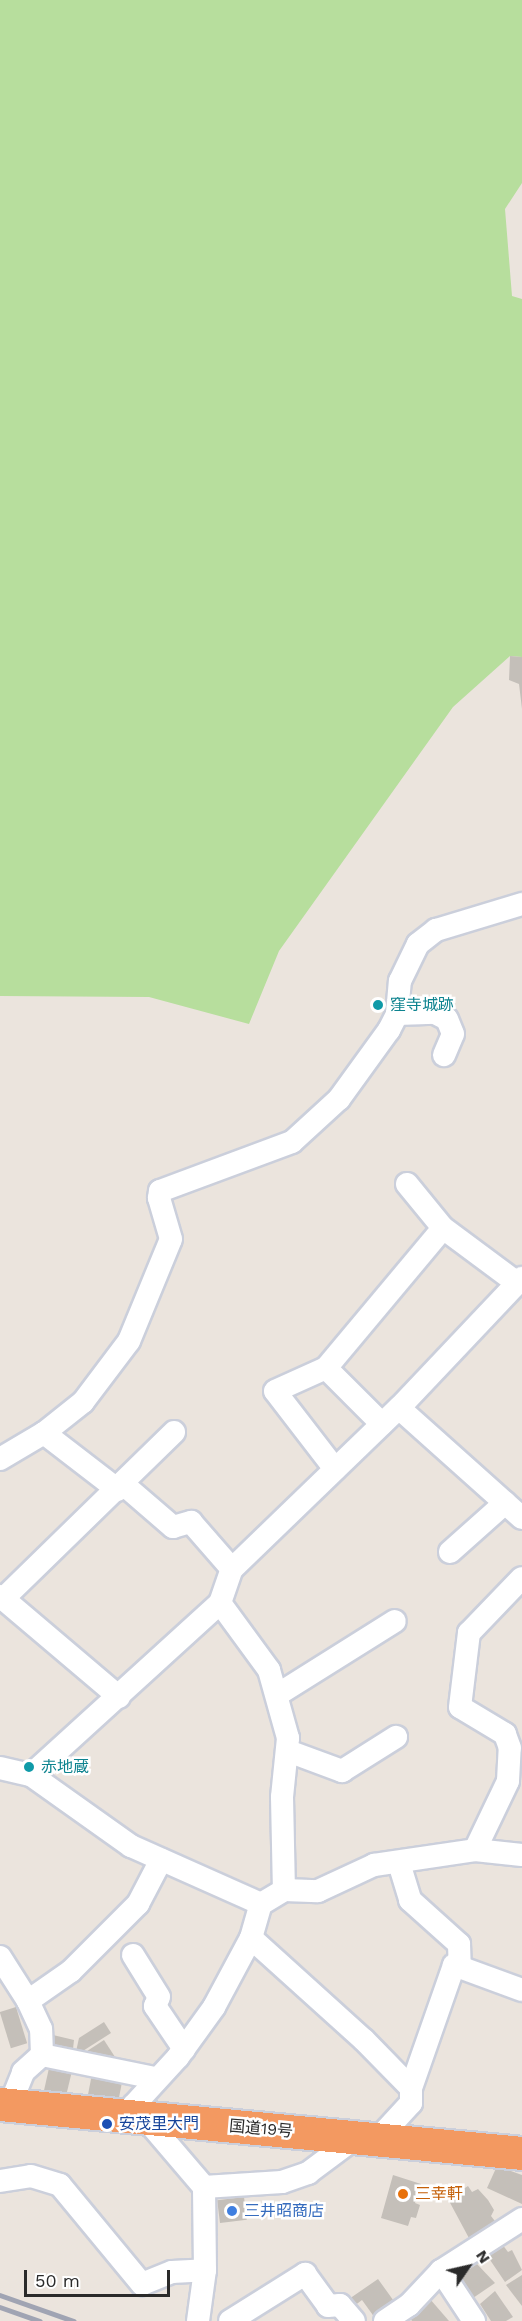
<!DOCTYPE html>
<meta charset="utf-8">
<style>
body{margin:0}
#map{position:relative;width:522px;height:2321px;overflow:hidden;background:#ebe4dd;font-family:"Work Sans","Noto Sans JP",sans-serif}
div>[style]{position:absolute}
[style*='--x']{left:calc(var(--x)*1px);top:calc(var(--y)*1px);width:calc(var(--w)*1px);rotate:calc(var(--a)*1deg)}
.green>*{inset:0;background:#b7de9d}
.building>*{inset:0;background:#c4bfb9;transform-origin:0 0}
.roads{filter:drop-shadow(2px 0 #cbcfdb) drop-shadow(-2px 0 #cbcfdb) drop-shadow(0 2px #cbcfdb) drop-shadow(0 -2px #cbcfdb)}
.minor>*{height:22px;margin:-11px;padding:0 11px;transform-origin:11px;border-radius:11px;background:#fff}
.highway>*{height:33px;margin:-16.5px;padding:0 16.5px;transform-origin:16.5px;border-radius:16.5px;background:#f39961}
.rail>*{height:4.5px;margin:-2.25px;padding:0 2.25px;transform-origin:2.25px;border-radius:2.25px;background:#a0a4b3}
.dots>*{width:16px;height:16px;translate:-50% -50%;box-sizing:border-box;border:3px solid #fff;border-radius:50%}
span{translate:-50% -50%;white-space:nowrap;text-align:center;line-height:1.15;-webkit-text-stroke:5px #fff;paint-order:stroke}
.culture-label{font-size:16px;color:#0d838f}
.left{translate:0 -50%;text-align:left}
.transit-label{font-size:16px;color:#164399}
.street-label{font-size:16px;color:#2a2a2a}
.food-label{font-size:16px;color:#c56008}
.shop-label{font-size:16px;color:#366cbe}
.north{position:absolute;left:438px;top:2237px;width:60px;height:60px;-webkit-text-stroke:4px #fff;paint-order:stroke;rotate:56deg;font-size:16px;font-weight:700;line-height:24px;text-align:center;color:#2a2a2a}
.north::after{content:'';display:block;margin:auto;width:21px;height:27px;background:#2a2a2a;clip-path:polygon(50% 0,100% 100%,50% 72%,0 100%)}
.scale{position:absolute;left:24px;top:2270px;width:146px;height:27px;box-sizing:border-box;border:3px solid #2a2a2a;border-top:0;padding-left:8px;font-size:18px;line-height:21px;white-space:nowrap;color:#2a2a2a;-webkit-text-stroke:4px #fff;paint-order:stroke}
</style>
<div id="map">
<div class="green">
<i style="clip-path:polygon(0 0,522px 0,522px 183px,505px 209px,512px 296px,522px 299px,522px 657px,510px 656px,453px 707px,279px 951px,249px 1024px,149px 997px,0 996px)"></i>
</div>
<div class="building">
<i style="clip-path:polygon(510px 656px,522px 657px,522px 709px,519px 684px,509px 680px)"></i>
<i style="left:16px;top:2007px;width:38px;height:17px;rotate:73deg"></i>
<i style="clip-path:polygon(104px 2022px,111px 2033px,75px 2056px,79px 2038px)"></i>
<i style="clip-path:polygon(53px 2035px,74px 2040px,72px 2058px,48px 2054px)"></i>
<i style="clip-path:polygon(104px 2040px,115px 2057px,81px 2055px)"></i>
<i style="clip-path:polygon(49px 2068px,72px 2071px,66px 2096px,43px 2095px)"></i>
<i style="left:92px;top:2074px;width:31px;height:24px;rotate:11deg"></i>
<i style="clip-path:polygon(497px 2166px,522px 2175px,522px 2204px,487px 2188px)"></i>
<i style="clip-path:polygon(393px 2175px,421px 2184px,415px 2203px,420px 2205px,416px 2218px,411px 2217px,408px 2226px,381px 2218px)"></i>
<i style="clip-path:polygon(468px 2186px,472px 2192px,478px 2189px,488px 2200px,494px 2210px,491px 2216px,498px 2225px,470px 2240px,448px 2199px)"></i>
<i style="left:244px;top:2197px;width:23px;height:27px;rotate:83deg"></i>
<i style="clip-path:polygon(502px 2244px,508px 2252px,512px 2250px,522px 2270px,505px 2282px,486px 2254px)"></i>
<i style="clip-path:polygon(477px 2264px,495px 2283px,473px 2298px,458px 2277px)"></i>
<i style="clip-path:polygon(522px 2275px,522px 2306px,506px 2285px)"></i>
<i style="clip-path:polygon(378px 2279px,396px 2304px,375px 2318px,362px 2300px,354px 2306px,349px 2299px)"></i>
<i style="clip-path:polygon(495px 2291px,513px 2317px,506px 2321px,491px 2321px,480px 2304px)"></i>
<i style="clip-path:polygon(430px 2299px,449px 2321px,412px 2321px,408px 2315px)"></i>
</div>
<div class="roads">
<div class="minor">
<i style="--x:397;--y:1014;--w:38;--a:-2"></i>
<i style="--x:435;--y:1013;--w:13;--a:27"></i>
<i style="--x:447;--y:1019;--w:16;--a:68"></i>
<i style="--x:453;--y:1034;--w:23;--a:113"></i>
<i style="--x:407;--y:1184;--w:57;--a:50.7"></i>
<i style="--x:443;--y:1228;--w:92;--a:36.6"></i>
<i style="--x:326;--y:1368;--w:79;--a:45"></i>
<i style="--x:399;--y:1408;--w:165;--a:41.8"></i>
<i style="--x:44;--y:1433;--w:93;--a:37.6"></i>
<i style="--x:0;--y:1459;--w:51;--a:-30.6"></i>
<i style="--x:44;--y:1433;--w:50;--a:-38.5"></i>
<i style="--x:83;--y:1402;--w:76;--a:-53"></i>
<i style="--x:129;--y:1341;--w:110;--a:-67.6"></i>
<i style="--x:171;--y:1239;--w:43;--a:-106.3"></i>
<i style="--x:159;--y:1198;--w:7;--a:-82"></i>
<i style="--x:160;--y:1191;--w:141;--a:-20.4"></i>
<i style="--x:292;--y:1142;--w:64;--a:-42.5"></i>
<i style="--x:339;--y:1099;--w:85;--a:-54.1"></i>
<i style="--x:389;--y:1030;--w:18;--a:-63"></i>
<i style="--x:397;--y:1014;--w:33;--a:-85"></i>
<i style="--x:400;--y:981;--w:41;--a:-64.1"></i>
<i style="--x:418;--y:944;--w:23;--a:-38"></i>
<i style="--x:436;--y:930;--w:90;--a:-16.8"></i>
<i style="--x:335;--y:1469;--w:98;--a:-127.6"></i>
<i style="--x:275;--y:1391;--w:56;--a:-24.3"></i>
<i style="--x:326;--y:1368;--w:182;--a:-50.1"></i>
<i style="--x:123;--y:1484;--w:66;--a:40.7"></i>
<i style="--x:173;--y:1527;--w:19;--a:-16"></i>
<i style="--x:191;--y:1522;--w:62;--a:48.9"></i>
<i style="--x:450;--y:1552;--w:74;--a:-41.7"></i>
<i style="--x:0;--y:1596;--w:156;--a:40.3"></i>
<i style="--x:3;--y:1599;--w:239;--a:-44.3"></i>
<i style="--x:220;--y:1603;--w:83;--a:53.8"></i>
<i style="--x:269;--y:1670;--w:71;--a:74.4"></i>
<i style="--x:288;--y:1738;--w:59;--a:95.8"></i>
<i style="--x:282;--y:1797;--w:93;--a:88.8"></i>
<i style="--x:277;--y:1695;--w:139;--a:-32.1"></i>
<i style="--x:288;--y:1751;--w:58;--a:20.3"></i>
<i style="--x:342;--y:1771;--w:64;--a:-32.2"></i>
<i style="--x:0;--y:1768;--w:32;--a:13"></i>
<i style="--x:31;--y:1775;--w:123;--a:35.4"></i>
<i style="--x:131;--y:1846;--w:142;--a:24"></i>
<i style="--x:31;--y:1775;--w:256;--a:-42.3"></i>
<i style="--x:220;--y:1603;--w:36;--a:-71"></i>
<i style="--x:232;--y:1569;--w:232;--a:-44"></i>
<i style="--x:399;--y:1408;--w:179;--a:-46.6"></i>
<i style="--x:475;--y:1850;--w:76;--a:-64.4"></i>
<i style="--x:508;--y:1781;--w:33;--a:-87"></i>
<i style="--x:510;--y:1748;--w:15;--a:-110"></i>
<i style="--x:505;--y:1734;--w:52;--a:-149"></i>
<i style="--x:460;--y:1707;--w:75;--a:-83.1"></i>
<i style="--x:469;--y:1633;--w:76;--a:-46.1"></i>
<i style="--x:399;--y:1863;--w:39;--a:73"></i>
<i style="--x:410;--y:1900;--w:66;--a:41.9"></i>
<i style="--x:459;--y:1944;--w:23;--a:88"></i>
<i style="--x:251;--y:1938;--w:152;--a:42.1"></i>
<i style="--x:364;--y:2040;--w:67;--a:45.6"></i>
<i style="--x:411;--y:2088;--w:15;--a:90"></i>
<i style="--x:411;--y:2103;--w:50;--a:132.6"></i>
<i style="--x:133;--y:1955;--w:49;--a:58.2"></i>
<i style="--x:159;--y:1997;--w:10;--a:114"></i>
<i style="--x:155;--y:2006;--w:52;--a:56"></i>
<i style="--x:0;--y:1957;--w:52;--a:57.5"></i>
<i style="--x:42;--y:2055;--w:115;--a:11.5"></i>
<i style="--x:411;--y:2088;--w:130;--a:-70.7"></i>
<i style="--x:454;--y:1965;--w:72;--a:20.2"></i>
<i style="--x:10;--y:2105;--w:35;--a:-68"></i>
<i style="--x:23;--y:2072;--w:25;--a:-42"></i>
<i style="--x:42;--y:2055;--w:26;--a:-92"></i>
<i style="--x:41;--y:2029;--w:31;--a:-115"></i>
<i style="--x:28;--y:2001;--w:52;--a:-34.9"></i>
<i style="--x:71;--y:1971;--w:95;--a:-45"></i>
<i style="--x:138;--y:1904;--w:50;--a:-62.4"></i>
<i style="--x:0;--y:2181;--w:31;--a:-9"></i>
<i style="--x:31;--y:2176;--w:30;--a:17"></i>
<i style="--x:60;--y:2185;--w:129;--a:50.4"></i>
<i style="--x:142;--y:2284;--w:32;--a:-22"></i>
<i style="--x:172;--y:2272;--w:33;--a:-3"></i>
<i style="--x:204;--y:2187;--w:78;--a:-3.7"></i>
<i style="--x:282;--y:2182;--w:28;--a:-19"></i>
<i style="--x:308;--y:2173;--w:59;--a:-36.7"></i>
<i style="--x:198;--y:2321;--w:51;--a:-82.2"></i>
<i style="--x:205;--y:2270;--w:83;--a:-90.7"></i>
<i style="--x:204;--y:2187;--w:108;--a:-130.5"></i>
<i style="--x:134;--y:2105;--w:65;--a:-47.5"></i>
<i style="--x:178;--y:2057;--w:62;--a:-54.2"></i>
<i style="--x:214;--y:2007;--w:78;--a:-61.8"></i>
<i style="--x:251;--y:1938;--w:35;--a:-74"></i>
<i style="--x:261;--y:1904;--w:27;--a:-31"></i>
<i style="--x:284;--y:1890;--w:34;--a:2"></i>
<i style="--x:318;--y:1891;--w:62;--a:-24.9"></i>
<i style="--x:374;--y:1865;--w:102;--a:-8.4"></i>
<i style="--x:475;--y:1850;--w:47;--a:6.1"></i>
<i style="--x:230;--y:2321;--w:89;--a:-32.1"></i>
<i style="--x:305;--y:2274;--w:39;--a:54"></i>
<i style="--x:328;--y:2306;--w:12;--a:-5"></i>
<i style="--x:340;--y:2305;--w:21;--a:49"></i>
<i style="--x:385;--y:2321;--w:29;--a:-34"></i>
<i style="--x:409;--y:2305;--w:47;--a:-46.7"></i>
<i style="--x:474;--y:2321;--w:60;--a:-123.4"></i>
<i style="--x:441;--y:2271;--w:96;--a:-32.7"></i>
</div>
<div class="highway">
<i style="--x:0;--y:2104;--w:524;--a:5.36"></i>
</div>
</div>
<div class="rail">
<i style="--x:0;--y:2295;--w:78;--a:19.4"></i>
<i style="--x:0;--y:2307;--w:42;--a:19.3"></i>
</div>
<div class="dots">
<i style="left:378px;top:1005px;background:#0f9aa8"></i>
<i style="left:29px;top:1767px;background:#0f9aa8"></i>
<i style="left:107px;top:2124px;background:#1a4fb4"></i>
<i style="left:403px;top:2194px;background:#e8710a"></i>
<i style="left:232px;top:2211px;background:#3f7fe0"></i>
</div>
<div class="culture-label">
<span class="left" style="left:390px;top:1005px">窪寺城跡</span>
<span class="left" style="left:41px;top:1767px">赤地蔵</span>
</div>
<div class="transit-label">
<span class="left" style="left:119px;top:2124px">安茂里大門</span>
</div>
<div class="street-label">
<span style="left:261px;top:2129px;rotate:5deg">国道19号</span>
</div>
<div class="food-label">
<span class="left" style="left:415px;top:2194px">三幸軒</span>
</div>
<div class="shop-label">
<span class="left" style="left:244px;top:2211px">三井昭商店</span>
</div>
<div class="north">N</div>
<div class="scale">50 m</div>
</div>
